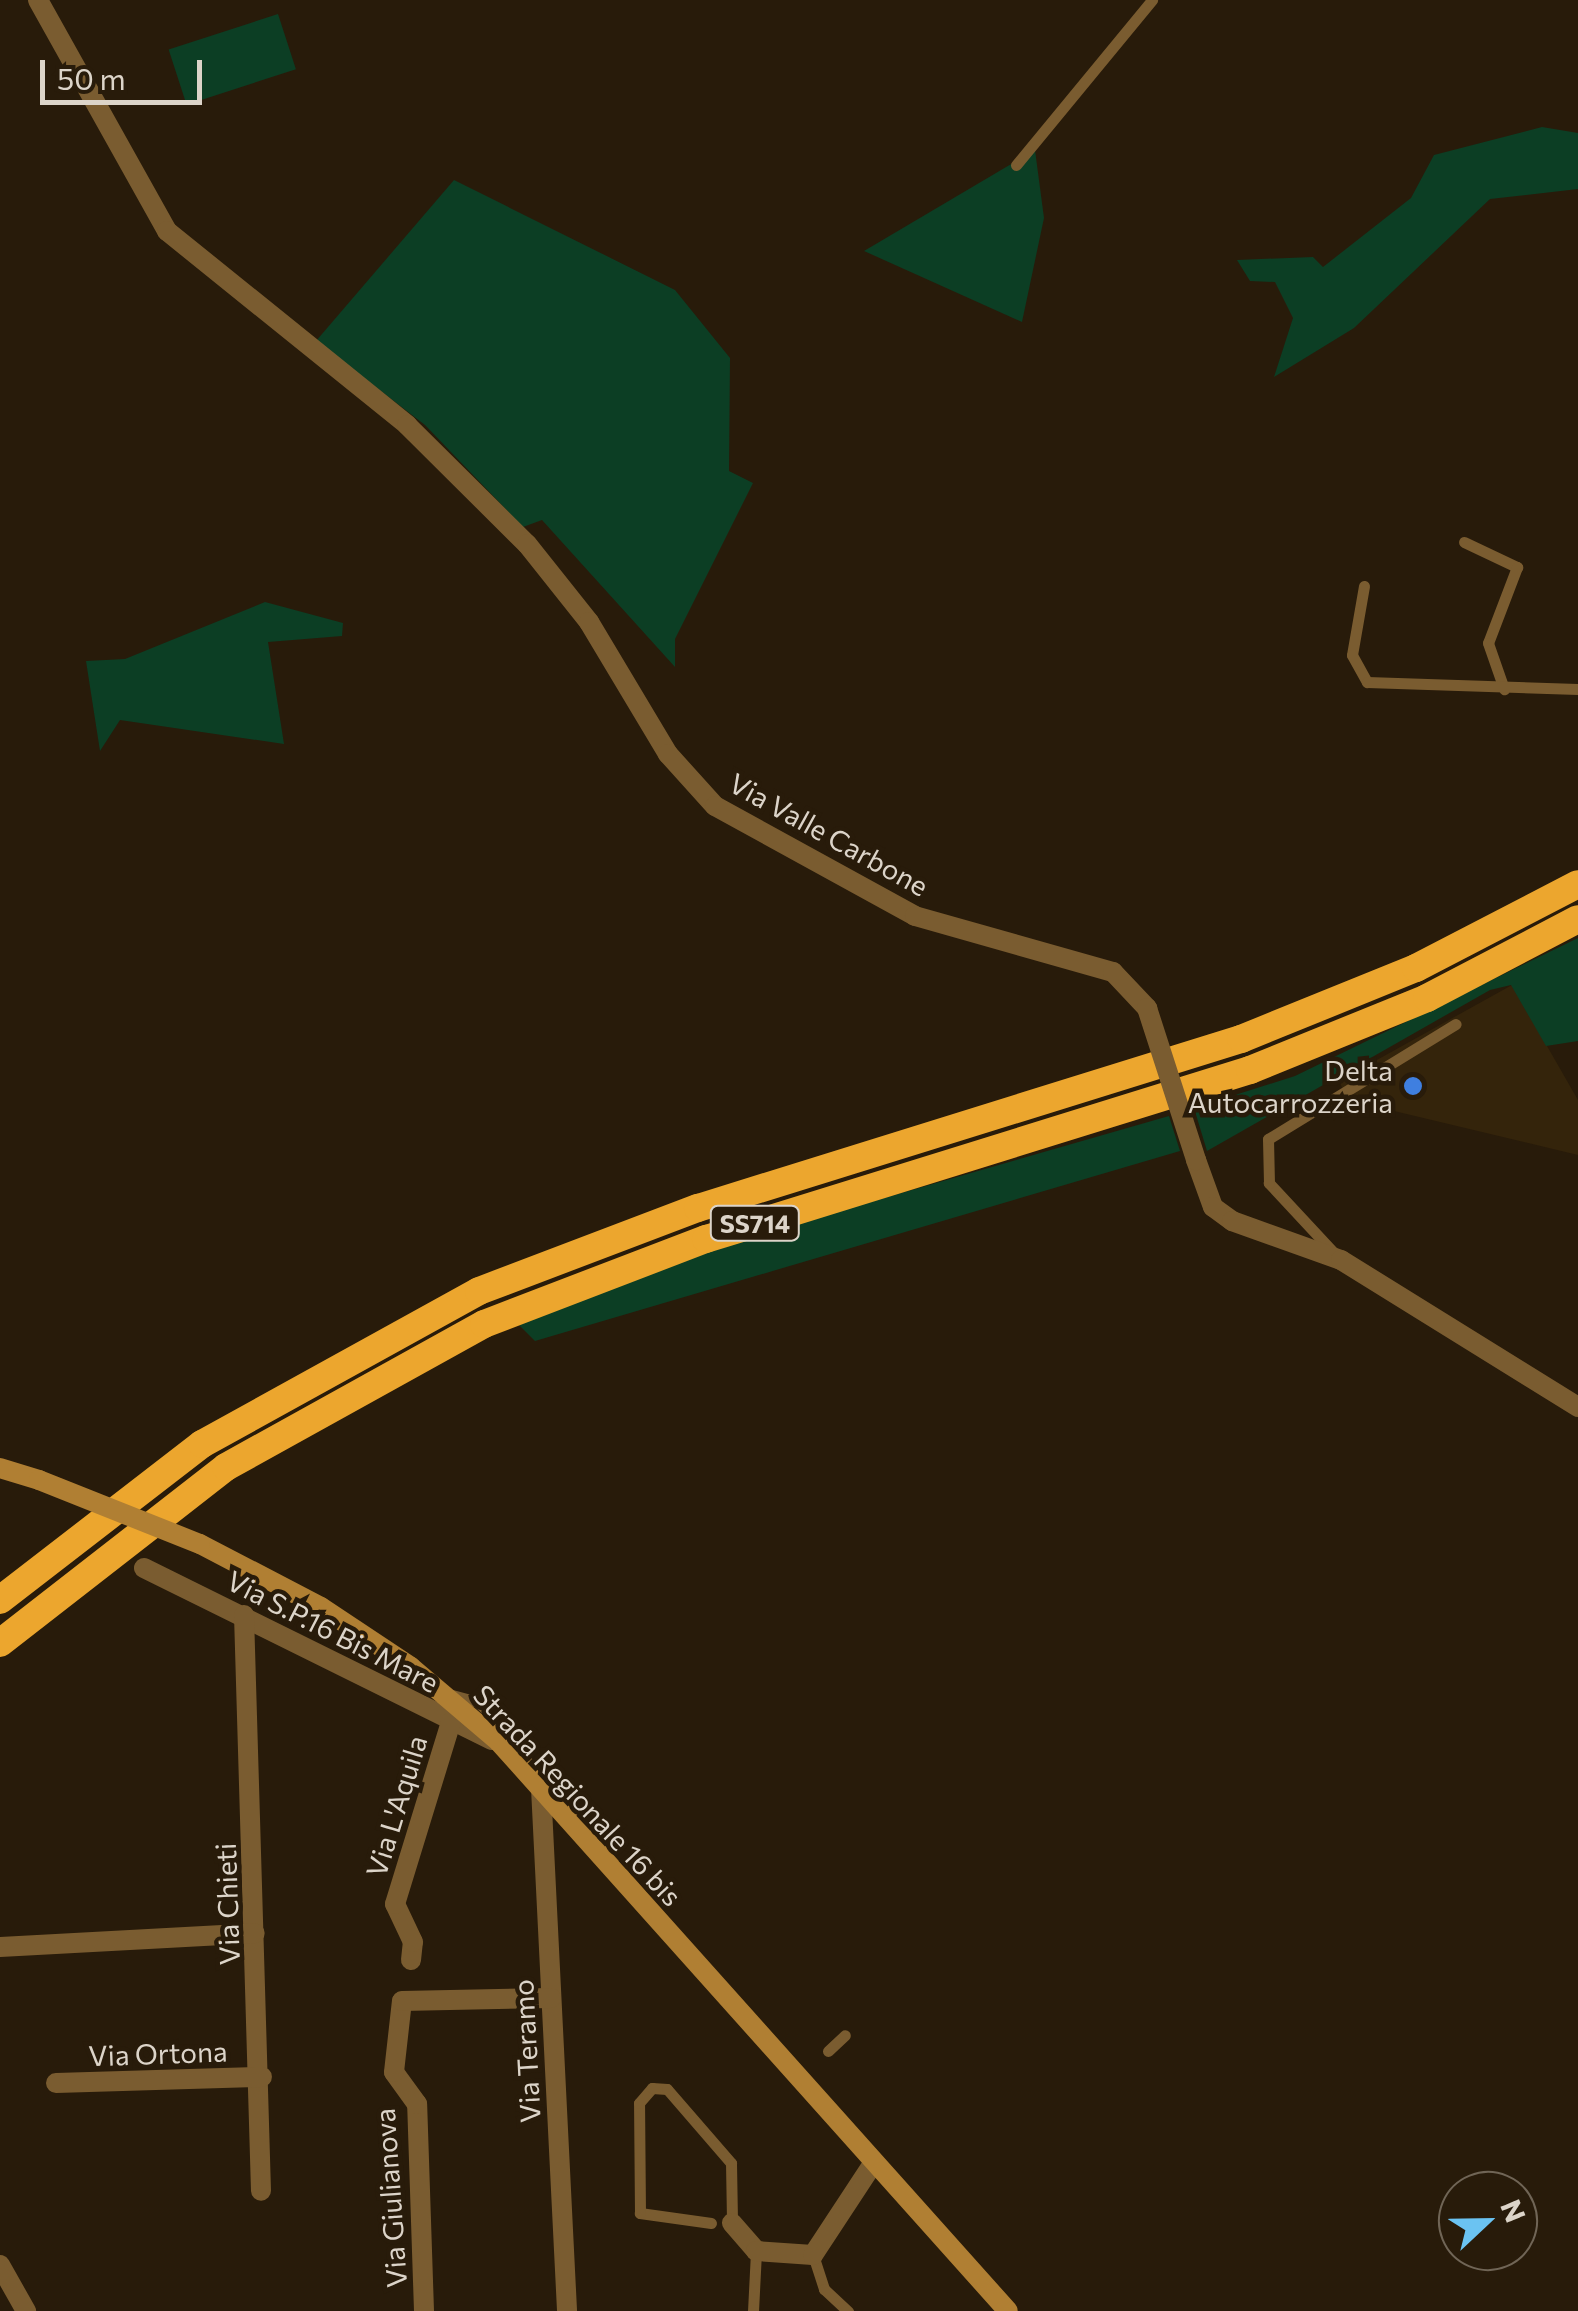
<!DOCTYPE html>
<style>
body{margin:0}
#map{position:relative;width:1578px;height:2311px;overflow:hidden;background:#281b0a;font-family:Commissioner,sans-serif}
div>[style]{position:absolute}
[style*='--x']{left:calc(var(--x)*1px);top:calc(var(--y)*1px);width:calc(var(--w)*1px);rotate:calc(var(--a)*1deg)}
.built>*{inset:0;background:#34240b}
.green>*{inset:0;background:#0c3e24;transform-origin:0 0}
.service>*{height:11px;margin:-5.5px;padding:0 5.5px;transform-origin:5.5px;border-radius:5.5px;background:#7a5c30}
.minor>*{height:20px;margin:-10px;padding:0 10px;transform-origin:10px;border-radius:10px;background:#7a5c30}
.secondary>*{height:20px;margin:-10px;padding:0 10px;transform-origin:10px;border-radius:10px;background:#b07f33}
.trunk>*{height:28px;margin:-14px;padding:0 14px;transform-origin:14px;border-radius:14px;background:#eca62e}
.minor-bridge>*{height:20px;margin:-10px;padding:0 10px;transform-origin:10px;border-radius:10px;background:#7a5c30}
.secondary-bridge>*{height:20px;margin:-10px;padding:0 10px;transform-origin:10px;border-radius:10px;background:#b07f33}
.dots>*{width:28px;height:28px;translate:-50% -50%;box-sizing:border-box;border:5px solid #281b0a;border-radius:50%}
span{translate:-50% -50%;white-space:nowrap;text-align:center;line-height:1.15;-webkit-text-stroke:9px #281b0a;paint-order:stroke}
.shield-label span{padding:2px 8px;background:#281b0a;border:2px solid;border-radius:8px;-webkit-text-stroke-width:0}
.shield-label{font-size:25px;color:#dcd4c9;font-weight:700}
.street-label{font-size:28px;color:#dcd4c9}
.poi-label{font-size:28px;color:#dcd4c9}
.right{translate:-100% -50%;text-align:right}
.north{position:absolute;left:1438px;top:2171px;width:100px;height:100px;box-sizing:border-box;background:#281b0a;border:2px solid #706556;border-radius:50%;rotate:68deg;font-size:28px;font-weight:700;line-height:40px;text-align:center;color:#dcd4c9}
.north::after{content:'';display:block;margin:auto;width:35px;height:45px;background:#6bc3f2;clip-path:polygon(50% 0,100% 100%,50% 72%,0 100%)}
.scale{position:absolute;left:40px;top:60px;width:162px;height:45px;box-sizing:border-box;border:5px solid #dcd4c9;border-top:0;padding-left:12px;font-size:30px;line-height:35px;white-space:nowrap;color:#dcd4c9;-webkit-text-stroke:8px #281b0a;paint-order:stroke}
</style>
<div id="map">
<div class="built">
<i style="clip-path:polygon(1512px 985px,1578px 1100px,1578px 1155px,1348px 1100px,1339px 1081px)"></i>
</div>
<div class="green">
<i style="left:278px;top:14px;width:58px;height:115px;rotate:72deg"></i>
<i style="clip-path:polygon(1542px 127px,1578px 133px,1578px 189px,1490px 199px,1354px 328px,1274px 377px,1293px 318px,1275px 282px,1250px 281px,1237px 260px,1313px 257px,1323px 267px,1411px 198px,1434px 155px)"></i>
<i style="clip-path:polygon(1035px 150px,1044px 218px,1022px 322px,864px 251px)"></i>
<i style="clip-path:polygon(454px 180px,675px 290px,730px 358px,729px 471px,753px 483px,675px 639px,675px 667px,542px 520px,523px 527px,425px 425px,316px 341px)"></i>
<i style="clip-path:polygon(265px 602px,343px 623px,342px 636px,268px 642px,284px 744px,120px 720px,100px 751px,86px 661px,125px 659px)"></i>
<i style="clip-path:polygon(1578px 938px,1578px 1041px,1546px 1046px,1511px 985px,1490px 990px,1207px 1151px,1194px 1108px,1295px 1076px)"></i>
<i style="clip-path:polygon(1169px 1116px,1180px 1151px,535px 1341px,517px 1323px,745px 1238px)"></i>
</div>
<div class="service">
<i style="--x:1016;--y:165;--w:214;--a:-50.5"></i>
<i style="--x:1464;--y:542;--w:59;--a:25.3"></i>
<i style="--x:1517;--y:567;--w:81;--a:110.9"></i>
<i style="--x:1488;--y:643;--w:49;--a:70.8"></i>
<i style="--x:1364;--y:586;--w:70;--a:99.9"></i>
<i style="--x:1352;--y:655;--w:31;--a:61"></i>
<i style="--x:1367;--y:682;--w:211;--a:1.9"></i>
<i style="--x:1334;--y:1253;--w:96;--a:-132.9"></i>
<i style="--x:1269;--y:1183;--w:44;--a:-91.3"></i>
<i style="--x:1268;--y:1139;--w:220;--a:-31.5"></i>
<i style="--x:452;--y:1695;--w:27;--a:15"></i>
<i style="--x:478;--y:1702;--w:54;--a:43.5"></i>
<i style="--x:517;--y:1739;--w:30;--a:66"></i>
<i style="--x:828;--y:2051;--w:23;--a:-43"></i>
<i style="--x:711;--y:2223;--w:72;--a:-172"></i>
<i style="--x:640;--y:2213;--w:110;--a:-90.5"></i>
<i style="--x:639;--y:2103;--w:20;--a:-49"></i>
<i style="--x:652;--y:2088;--w:15;--a:4"></i>
<i style="--x:667;--y:2089;--w:98;--a:49.1"></i>
<i style="--x:731;--y:2163;--w:60;--a:89"></i>
<i style="--x:813;--y:2255;--w:36;--a:72"></i>
<i style="--x:824;--y:2289;--w:33;--a:43"></i>
<i style="--x:753;--y:2311;--w:60;--a:-87.1"></i>
</div>
<div class="minor">
<i style="--x:38;--y:0;--w:265;--a:60.8"></i>
<i style="--x:167;--y:231;--w:309;--a:38.9"></i>
<i style="--x:407;--y:425;--w:169;--a:44.8"></i>
<i style="--x:527;--y:544;--w:100;--a:51.5"></i>
<i style="--x:589;--y:622;--w:154;--a:59.1"></i>
<i style="--x:668;--y:754;--w:70;--a:47.9"></i>
<i style="--x:715;--y:806;--w:228;--a:28.8"></i>
<i style="--x:915;--y:916;--w:206;--a:15.8"></i>
<i style="--x:1113;--y:972;--w:50;--a:46.6"></i>
<i style="--x:1196;--y:1160;--w:50;--a:70.1"></i>
<i style="--x:1213;--y:1207;--w:24;--a:36"></i>
<i style="--x:1232;--y:1221;--w:116;--a:19.7"></i>
<i style="--x:1341;--y:1260;--w:279;--a:31.8"></i>
<i style="--x:144;--y:1568;--w:388;--a:26.3"></i>
<i style="--x:244;--y:1615;--w:576;--a:88.31"></i>
<i style="--x:541;--y:1788;--w:524;--a:87.15"></i>
<i style="--x:0;--y:1947;--w:255;--a:-3.1"></i>
<i style="--x:411;--y:1960;--w:18;--a:-84"></i>
<i style="--x:413;--y:1942;--w:42;--a:-115.3"></i>
<i style="--x:395;--y:1904;--w:190;--a:-72.9"></i>
<i style="--x:56;--y:2083;--w:206;--a:-1.7"></i>
<i style="--x:732;--y:2223;--w:37;--a:49"></i>
<i style="--x:756;--y:2251;--w:57;--a:4"></i>
<i style="--x:813;--y:2255;--w:111;--a:-56.7"></i>
<i style="--x:0;--y:2265;--w:53;--a:60.5"></i>
<i style="--x:424;--y:2311;--w:207;--a:-91.9"></i>
<i style="--x:417;--y:2104;--w:39;--a:-126"></i>
<i style="--x:394;--y:2072;--w:71;--a:-83.6"></i>
<i style="--x:402;--y:2001;--w:149;--a:-1.2"></i>
</div>
<div class="secondary">
<i style="--x:0;--y:1468;--w:41;--a:17.1"></i>
<i style="--x:200;--y:1544;--w:136;--a:27.5"></i>
<i style="--x:321;--y:1607;--w:108;--a:33.7"></i>
<i style="--x:411;--y:1667;--w:116;--a:40.4"></i>
<i style="--x:499;--y:1742;--w:763;--a:48.19"></i>
</div>
<div class="trunk">
<i style="--x:0;--y:1600;--w:255;--a:-37.7"></i>
<i style="--x:202;--y:1444;--w:316;--a:-28.9"></i>
<i style="--x:479;--y:1291;--w:234;--a:-20.8"></i>
<i style="--x:698;--y:1208;--w:569;--a:-17.29"></i>
<i style="--x:1241;--y:1039;--w:189;--a:-22.1"></i>
<i style="--x:1416;--y:968;--w:182;--a:-27.4"></i>
<i style="--x:0;--y:1643;--w:286;--a:-37.9"></i>
<i style="--x:226;--y:1467;--w:295;--a:-29"></i>
<i style="--x:484;--y:1324;--w:238;--a:-21"></i>
<i style="--x:706;--y:1239;--w:570;--a:-17.26"></i>
<i style="--x:1250;--y:1070;--w:191;--a:-22.1"></i>
<i style="--x:1427;--y:998;--w:170;--a:-27.6"></i>
</div>
<div class="minor-bridge">
<i style="--x:1147;--y:1008;--w:160;--a:72.1"></i>
</div>
<div class="secondary-bridge">
<i style="--x:39;--y:1480;--w:173;--a:21.7"></i>
</div>
<div class="dots">
<i style="left:1413px;top:1086px;background:#3f7fe0"></i>
</div>
<div class="shield-label">
<span style="left:755px;top:1223px">SS714</span>
</div>
<div class="street-label">
<span style="left:829px;top:834px;rotate:29deg">Via Valle Carbone</span>
<span style="left:333px;top:1631px;rotate:27deg">Via S.P.16 Bis Mare</span>
<span style="left:578px;top:1795px;rotate:47deg">Strada Regionale 16 bis</span>
<span style="left:396px;top:1806px;rotate:-73deg">Via L'Aquila</span>
<span style="left:227px;top:1904px;rotate:-92deg">Via Chieti</span>
<span style="left:526px;top:2051px;rotate:-93deg">Via Teramo</span>
<span style="left:158px;top:2053px;rotate:-2deg">Via Ortona</span>
<span style="left:390px;top:2198px;rotate:-94deg">Via Giulianova</span>
</div>
<div class="poi-label">
<span class="right" style="left:1393px;top:1086px">Delta<br>Autocarrozzeria</span>
</div>
<div class="north">N</div>
<div class="scale">50 m</div>
</div>
